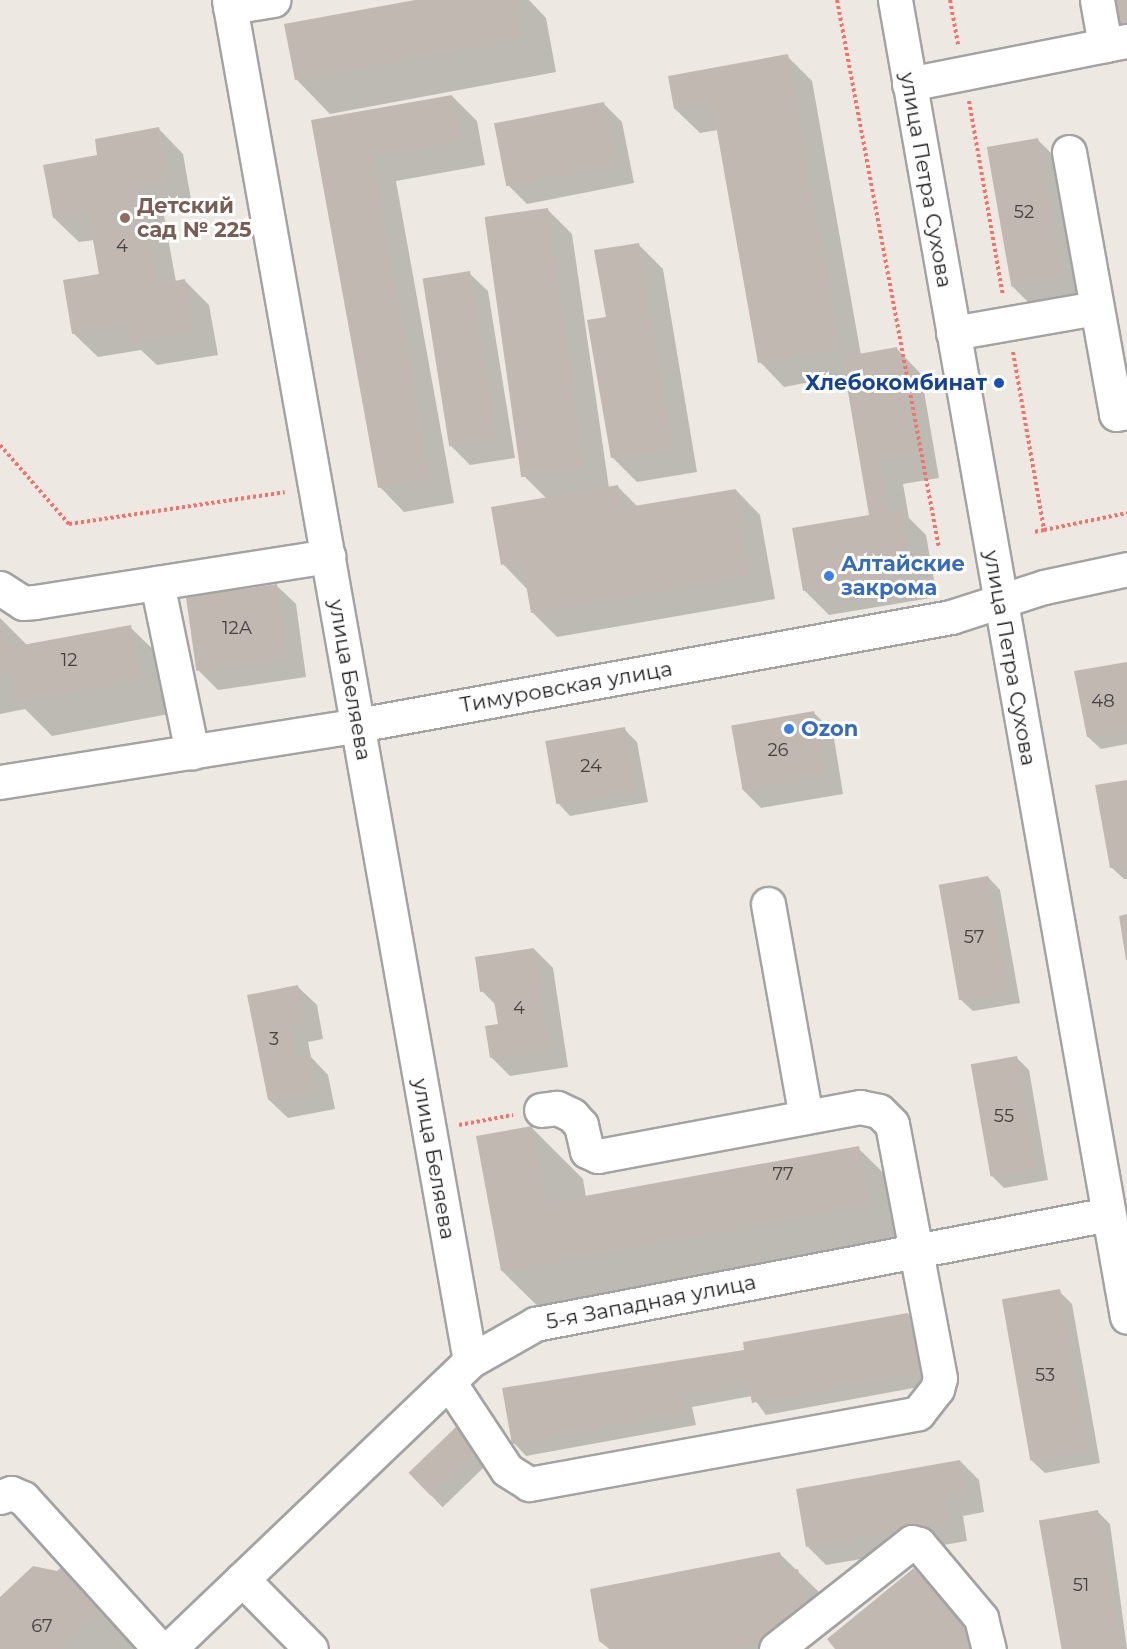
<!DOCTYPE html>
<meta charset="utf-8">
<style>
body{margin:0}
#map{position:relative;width:1127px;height:1649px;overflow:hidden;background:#ede9e2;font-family:Montserrat,sans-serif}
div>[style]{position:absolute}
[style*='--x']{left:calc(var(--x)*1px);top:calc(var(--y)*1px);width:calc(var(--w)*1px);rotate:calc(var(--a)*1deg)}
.shadow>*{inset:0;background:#0003;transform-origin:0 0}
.building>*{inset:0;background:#c1b8b2;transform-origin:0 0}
.path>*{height:4px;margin-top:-2px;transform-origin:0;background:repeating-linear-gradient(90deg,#f2726e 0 3px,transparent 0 6px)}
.roads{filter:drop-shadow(2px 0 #a3a3a3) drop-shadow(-2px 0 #a3a3a3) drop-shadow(0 2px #a3a3a3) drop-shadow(0 -2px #a3a3a3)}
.minor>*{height:33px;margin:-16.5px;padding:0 16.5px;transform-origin:16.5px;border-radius:16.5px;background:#fff}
.dots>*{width:16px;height:16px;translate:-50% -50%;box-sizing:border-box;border:3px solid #fff;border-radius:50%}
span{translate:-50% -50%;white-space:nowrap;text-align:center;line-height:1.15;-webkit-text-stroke:6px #fff;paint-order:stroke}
.number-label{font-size:18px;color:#454342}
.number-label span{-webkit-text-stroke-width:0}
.street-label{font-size:21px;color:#1c1c1c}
.education-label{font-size:21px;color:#785e54;font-weight:700}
.left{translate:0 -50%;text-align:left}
.transit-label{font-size:21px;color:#164399;font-weight:700}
.right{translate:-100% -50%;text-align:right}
.shop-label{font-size:21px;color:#366cbe;font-weight:700}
</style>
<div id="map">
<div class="shadow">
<i style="clip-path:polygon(423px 0,529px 0,546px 18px,556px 72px,330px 114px,296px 79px)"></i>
<i style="clip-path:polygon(787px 56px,812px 81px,861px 355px,897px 349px,921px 374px,939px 478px,903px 484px,909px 518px,926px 535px,937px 597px,829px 615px,804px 590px,871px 516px,847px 375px,784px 387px,760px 362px,718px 130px,700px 133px,675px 109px)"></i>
<i style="clip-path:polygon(452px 96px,477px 121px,485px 165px,396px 181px,454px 503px,404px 512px,380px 487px,313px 122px)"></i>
<i style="clip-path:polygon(604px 104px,622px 122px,634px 183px,527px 204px,508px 185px)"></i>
<i style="clip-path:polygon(159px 129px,183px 154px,192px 205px,163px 210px,176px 282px,184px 280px,209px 305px,218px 355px,157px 365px,141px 350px,98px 357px,73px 333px,100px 275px,94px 240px,79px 242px,54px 218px,99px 156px)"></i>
<i style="clip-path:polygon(1037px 139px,1056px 158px,1080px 297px,1031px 305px,1012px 286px)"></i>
<i style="clip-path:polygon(547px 209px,572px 234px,609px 488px,617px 486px,638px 507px,736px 490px,760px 515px,775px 599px,557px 637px,532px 612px,527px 589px,503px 564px,547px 499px,525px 477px,486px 218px)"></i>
<i style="clip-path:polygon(638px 244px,663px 269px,697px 472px,637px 482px,612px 457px,607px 318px)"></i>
<i style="clip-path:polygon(469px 273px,488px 291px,515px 458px,470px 465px,451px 446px)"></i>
<i style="clip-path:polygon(277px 586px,296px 604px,306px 677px,218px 690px,199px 671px)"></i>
<i style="clip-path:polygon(0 618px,28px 646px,130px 627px,165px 661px,174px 713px,52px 736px,25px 709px,0 714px)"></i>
<i style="clip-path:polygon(1127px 663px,1127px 744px,1101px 749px,1088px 737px)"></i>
<i style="clip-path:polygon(814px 713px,833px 732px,843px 794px,761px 808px,742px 789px)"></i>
<i style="clip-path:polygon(624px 729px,637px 742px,648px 802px,570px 816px,558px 803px)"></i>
<i style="clip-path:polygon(1127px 781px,1127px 879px,1124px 879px,1111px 867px)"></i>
<i style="clip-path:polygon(988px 877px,1000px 890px,1020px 1003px,973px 1011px,960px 999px)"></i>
<i style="clip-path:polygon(534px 949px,553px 968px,568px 1067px,510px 1076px,491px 1057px,499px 1025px,496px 1005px,482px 991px)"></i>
<i style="clip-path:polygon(298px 987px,317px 1005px,323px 1039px,308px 1042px,311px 1057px,328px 1075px,335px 1109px,288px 1118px,269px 1100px)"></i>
<i style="clip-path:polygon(1017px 1058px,1029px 1070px,1048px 1180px,1004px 1188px,991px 1175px)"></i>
<i style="clip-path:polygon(531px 1127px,583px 1179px,586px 1197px,858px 1148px,910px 1199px,920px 1255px,554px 1322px,502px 1271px)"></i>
<i style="clip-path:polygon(1059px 1291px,1072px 1304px,1100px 1463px,1045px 1473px,1032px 1461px)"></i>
<i style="clip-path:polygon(908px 1314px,920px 1327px,930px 1385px,766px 1415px,752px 1396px,692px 1407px,696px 1425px,526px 1456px,514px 1443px,746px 1351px)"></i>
<i style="left:456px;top:1429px;width:47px;height:64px;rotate:46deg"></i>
<i style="clip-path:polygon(960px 1461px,979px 1480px,984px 1512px,963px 1516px,967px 1541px,826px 1565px,808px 1547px)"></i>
<i style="clip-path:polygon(1098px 1512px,1110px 1524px,1127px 1649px,1063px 1649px)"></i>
<i style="clip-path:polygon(780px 1554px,822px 1595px,828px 1626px,808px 1649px,609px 1649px,600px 1640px)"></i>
<i style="clip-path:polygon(58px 1573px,154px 1649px,0 1649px,0 1600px)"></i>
<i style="clip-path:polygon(921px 1577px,975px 1618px,965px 1626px,983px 1649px,837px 1649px)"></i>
</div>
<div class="building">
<i style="clip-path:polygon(415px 0,516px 0,523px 38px,295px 80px,284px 24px)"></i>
<i style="clip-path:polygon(1116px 0,1127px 0,1127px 23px,1120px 24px)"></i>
<i style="clip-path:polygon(788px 54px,840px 348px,758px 363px,712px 103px,674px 109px,668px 76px)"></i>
<i style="clip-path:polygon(452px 95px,461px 141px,372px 157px,431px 478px,378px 488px,311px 120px)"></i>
<i style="left:604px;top:102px;width:64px;height:112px;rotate:79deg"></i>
<i style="clip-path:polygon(159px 127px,168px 181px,140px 186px,157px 284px,185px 279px,194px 331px,131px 341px,128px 324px,72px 334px,63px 280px,99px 274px,88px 212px,53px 218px,43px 165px,97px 155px,95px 139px)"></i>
<i style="left:1038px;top:138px;width:142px;height:52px;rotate:80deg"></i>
<i style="left:548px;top:208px;width:263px;height:64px;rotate:82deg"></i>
<i style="clip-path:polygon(639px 243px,674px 448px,611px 458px,587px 320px,606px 317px,594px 250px)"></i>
<i style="left:470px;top:271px;width:170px;height:48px;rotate:81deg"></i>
<i style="clip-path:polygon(897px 347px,915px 454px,880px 460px,888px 512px,902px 509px,913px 573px,803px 591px,792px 528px,869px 515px,842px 357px)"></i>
<i style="clip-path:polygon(618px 485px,622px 508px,736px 489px,751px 575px,531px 613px,522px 561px,501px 565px,491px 507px)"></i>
<i style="left:277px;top:584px;width:75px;height:92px;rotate:82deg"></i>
<i style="clip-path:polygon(0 621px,6px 648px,131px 625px,141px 679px,16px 702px,11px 671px,0 673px)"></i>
<i style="clip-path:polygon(1127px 662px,1127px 730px,1087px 737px,1074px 671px)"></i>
<i style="left:814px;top:711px;width:65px;height:84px;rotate:80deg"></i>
<i style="left:625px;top:727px;width:64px;height:81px;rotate:80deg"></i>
<i style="clip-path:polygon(1127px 780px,1127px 865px,1110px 868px,1095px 785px)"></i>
<i style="left:988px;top:876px;width:117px;height:50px;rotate:80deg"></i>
<i style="clip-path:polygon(1127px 914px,1127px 960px,1126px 960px,1119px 916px)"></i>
<i style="clip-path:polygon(534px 948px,550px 1048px,490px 1058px,485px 1026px,498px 1024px,492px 990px,480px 992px,475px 957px)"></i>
<i style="clip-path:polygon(298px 985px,306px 1020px,290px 1023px,296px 1057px,310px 1054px,317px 1091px,268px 1100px,247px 995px)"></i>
<i style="left:1017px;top:1056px;width:114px;height:47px;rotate:80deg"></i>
<i style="clip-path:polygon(532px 1126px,546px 1203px,859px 1146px,870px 1204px,501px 1271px,476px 1136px)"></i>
<i style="left:1060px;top:1289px;width:164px;height:59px;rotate:80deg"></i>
<i style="clip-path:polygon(908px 1313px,919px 1373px,752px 1403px,748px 1383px,681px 1395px,684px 1413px,512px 1444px,502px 1388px,744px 1350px,743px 1342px)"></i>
<i style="left:456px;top:1427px;width:32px;height:66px;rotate:46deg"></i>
<i style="clip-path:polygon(960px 1460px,966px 1494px,945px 1497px,949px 1522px,806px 1547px,796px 1489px)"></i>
<i style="left:1098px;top:1510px;width:141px;height:60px;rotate:80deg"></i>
<i style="clip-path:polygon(780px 1552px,784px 1572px,798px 1569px,804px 1601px,770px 1641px,735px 1649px,610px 1649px,599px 1641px,590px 1589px)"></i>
<i style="clip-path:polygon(69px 1560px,109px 1603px,59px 1649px,0 1649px,0 1597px,33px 1566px,57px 1571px)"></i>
<i style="clip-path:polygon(931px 1566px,952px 1592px,941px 1601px,972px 1640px,972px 1649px,835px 1649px,827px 1639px,914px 1568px,920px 1575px)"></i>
</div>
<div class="path">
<i style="--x:837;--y:0;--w:557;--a:79.46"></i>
<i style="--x:950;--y:0;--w:45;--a:79.7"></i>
<i style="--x:969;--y:101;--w:197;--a:80.1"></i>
<i style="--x:1013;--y:352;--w:181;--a:80.1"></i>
<i style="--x:1044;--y:530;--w:11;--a:170"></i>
<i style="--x:0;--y:445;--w:105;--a:48.9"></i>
<i style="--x:69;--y:524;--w:218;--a:-8.4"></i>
<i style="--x:1044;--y:530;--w:85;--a:-11.6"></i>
<i style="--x:459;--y:1125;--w:55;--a:-10.5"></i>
</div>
<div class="roads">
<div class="minor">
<i style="--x:229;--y:0;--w:1382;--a:79.96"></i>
<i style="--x:895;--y:0;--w:1337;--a:80.01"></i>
<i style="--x:1097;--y:0;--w:46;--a:79.9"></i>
<i style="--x:230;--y:7;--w:44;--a:-9.2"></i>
<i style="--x:909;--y:84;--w:222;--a:-11.2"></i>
<i style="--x:1069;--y:152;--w:266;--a:79.8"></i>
<i style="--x:1116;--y:414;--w:11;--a:-10"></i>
<i style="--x:953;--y:333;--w:145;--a:-9.9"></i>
<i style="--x:157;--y:583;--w:173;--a:78.3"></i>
<i style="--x:0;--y:588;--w:27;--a:33"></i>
<i style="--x:23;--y:603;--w:12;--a:-5"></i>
<i style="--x:35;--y:602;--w:297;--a:-8.9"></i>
<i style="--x:0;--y:782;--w:363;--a:-9"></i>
<i style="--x:358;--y:725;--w:603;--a:-10.32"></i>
<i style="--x:951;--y:617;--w:98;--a:-17.9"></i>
<i style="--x:1044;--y:587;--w:85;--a:-12.2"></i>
<i style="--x:768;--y:904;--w:216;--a:79.9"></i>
<i style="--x:449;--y:1382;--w:105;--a:56.6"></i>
<i style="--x:507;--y:1470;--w:26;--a:32"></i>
<i style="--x:529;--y:1484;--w:395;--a:-10.3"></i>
<i style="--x:918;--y:1413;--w:31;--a:-52"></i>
<i style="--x:937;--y:1389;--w:11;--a:-75"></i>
<i style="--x:940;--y:1378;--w:258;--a:-100.7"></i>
<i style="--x:892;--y:1124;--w:18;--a:-135"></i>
<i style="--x:879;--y:1111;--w:19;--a:-168"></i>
<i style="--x:860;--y:1107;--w:267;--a:169.4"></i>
<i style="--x:598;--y:1156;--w:12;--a:-156"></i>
<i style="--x:587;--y:1151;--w:27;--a:-103"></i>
<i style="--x:581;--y:1125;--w:13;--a:-132"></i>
<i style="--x:572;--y:1115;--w:17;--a:-155"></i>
<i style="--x:557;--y:1108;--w:16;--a:173"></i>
<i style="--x:0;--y:1497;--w:12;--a:-20"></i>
<i style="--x:11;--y:1493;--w:13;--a:23"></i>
<i style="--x:23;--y:1498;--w:204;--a:47.8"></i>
<i style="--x:242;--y:1579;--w:98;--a:45.4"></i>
<i style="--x:169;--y:1649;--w:417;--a:-43.7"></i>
<i style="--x:470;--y:1361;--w:75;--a:-29.6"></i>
<i style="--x:535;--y:1324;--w:584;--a:-10.85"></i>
<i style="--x:776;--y:1649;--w:173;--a:-38.2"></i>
<i style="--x:912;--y:1542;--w:7;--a:16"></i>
<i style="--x:919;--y:1544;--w:97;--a:50"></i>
<i style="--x:981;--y:1618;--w:32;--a:76"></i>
</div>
</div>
<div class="dots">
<i style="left:125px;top:218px;background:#8d6e63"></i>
<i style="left:999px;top:383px;background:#1a4fb4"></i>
<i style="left:829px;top:576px;background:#3f7fe0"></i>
<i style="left:789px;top:729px;background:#3f7fe0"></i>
</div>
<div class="number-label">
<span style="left:1024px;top:212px">52</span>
<span style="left:122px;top:246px">4</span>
<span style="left:237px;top:628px">12А</span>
<span style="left:69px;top:660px">12</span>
<span style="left:1103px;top:701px">48</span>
<span style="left:778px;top:750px">26</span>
<span style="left:591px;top:766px">24</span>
<span style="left:974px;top:937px">57</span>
<span style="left:519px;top:1008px">4</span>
<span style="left:274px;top:1039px">3</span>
<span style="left:1004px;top:1116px">55</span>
<span style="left:783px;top:1174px">77</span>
<span style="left:1045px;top:1375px">53</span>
<span style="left:1081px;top:1585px">51</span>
<span style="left:42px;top:1626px">67</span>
</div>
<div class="street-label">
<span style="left:926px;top:180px;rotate:80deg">улица Петра Сухова</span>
<span style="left:1010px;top:658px;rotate:80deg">улица Петра Сухова</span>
<span style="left:350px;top:680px;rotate:80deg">улица Беляева</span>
<span style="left:566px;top:687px;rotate:-10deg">Тимуровская улица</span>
<span style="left:434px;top:1159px;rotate:80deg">улица Беляева</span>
<span style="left:651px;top:1302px;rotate:-11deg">5-я Западная улица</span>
</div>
<div class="education-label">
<span class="left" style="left:137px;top:218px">Детский<br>сад № 225</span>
</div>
<div class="transit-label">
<span class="right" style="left:987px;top:383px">Хлебокомбинат</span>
</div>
<div class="shop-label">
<span class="left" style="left:841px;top:576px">Алтайские<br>закрома</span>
<span class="left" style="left:801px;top:729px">Ozon</span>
</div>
</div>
